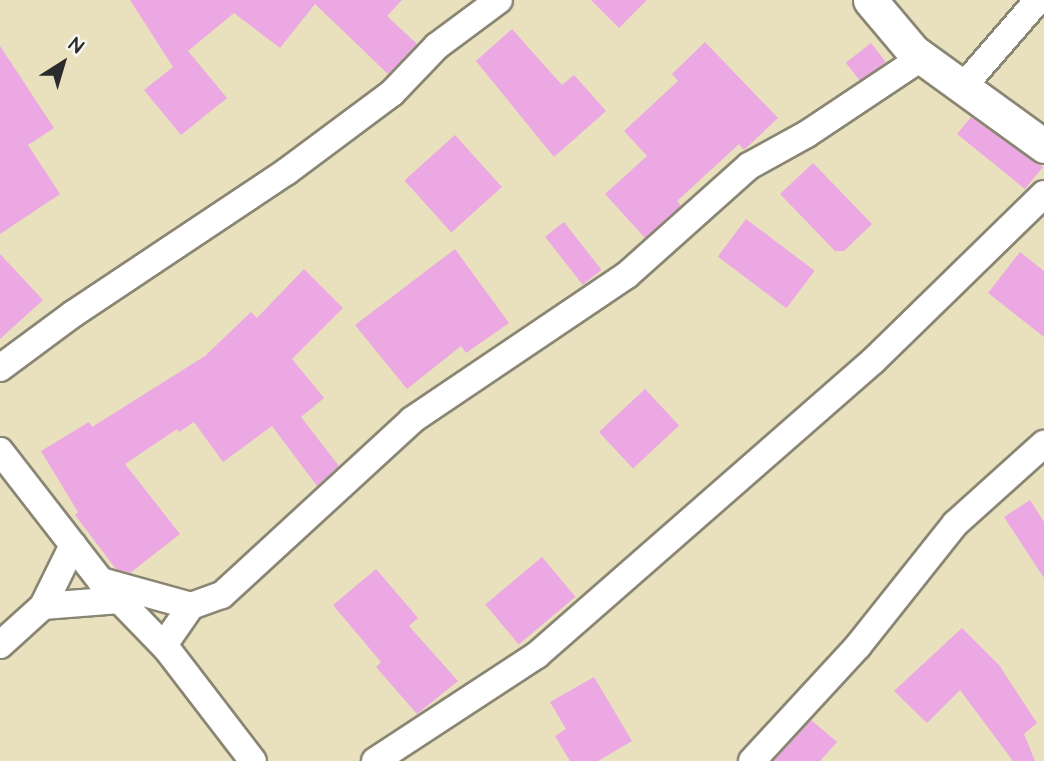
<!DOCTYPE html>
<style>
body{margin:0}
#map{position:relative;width:1044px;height:761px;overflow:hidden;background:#e9e0bd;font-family:"Architects Daughter",sans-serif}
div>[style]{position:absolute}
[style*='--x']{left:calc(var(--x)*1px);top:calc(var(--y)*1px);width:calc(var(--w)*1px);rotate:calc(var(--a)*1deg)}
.building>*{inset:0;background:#eba8e2;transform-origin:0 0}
.roads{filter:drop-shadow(2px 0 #8a8674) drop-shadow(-2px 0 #8a8674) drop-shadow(0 2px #8a8674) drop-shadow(0 -2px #8a8674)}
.minor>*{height:26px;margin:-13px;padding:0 13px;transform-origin:13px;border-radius:13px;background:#fff}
.tertiary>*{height:33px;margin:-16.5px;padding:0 16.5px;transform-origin:16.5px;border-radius:16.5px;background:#fff}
span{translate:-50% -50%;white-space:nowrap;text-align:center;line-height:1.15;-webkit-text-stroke:5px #f6f6f2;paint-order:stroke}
.north{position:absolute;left:28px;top:28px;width:70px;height:70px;-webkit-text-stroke:5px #f6f6f2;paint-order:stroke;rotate:37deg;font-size:19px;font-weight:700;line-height:28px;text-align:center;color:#2b2b2b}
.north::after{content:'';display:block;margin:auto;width:24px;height:32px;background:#2b2b2b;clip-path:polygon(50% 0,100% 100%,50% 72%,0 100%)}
</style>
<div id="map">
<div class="building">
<i style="clip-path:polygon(130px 0,402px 0,387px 16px,417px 44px,388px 74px,315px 4px,280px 48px,234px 13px,188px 51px,227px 98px,181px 135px,144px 90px,173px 67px)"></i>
<i style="clip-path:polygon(591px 0,647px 0,619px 28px)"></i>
<i style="clip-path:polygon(512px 29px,562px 85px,574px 75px,606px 111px,554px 157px,476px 61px)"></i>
<i style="clip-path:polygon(705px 42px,778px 118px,744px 150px,739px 144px,677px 201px,681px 206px,645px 238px,605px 194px,647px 156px,624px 131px,678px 81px,672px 74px)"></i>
<i style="left:871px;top:43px;width:24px;height:32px;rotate:52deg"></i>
<i style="clip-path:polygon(0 46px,54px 128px,28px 145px,60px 194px,0 234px)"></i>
<i style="clip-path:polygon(971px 117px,1043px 167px,1025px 189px,957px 134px)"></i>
<i style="left:455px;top:135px;width:70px;height:68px;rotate:48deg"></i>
<i style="clip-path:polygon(813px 163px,872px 224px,844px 251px,835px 251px,780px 194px)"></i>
<i style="left:746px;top:219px;width:86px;height:47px;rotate:37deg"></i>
<i style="left:564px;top:222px;width:61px;height:24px;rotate:52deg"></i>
<i style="clip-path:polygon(455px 249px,509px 323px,466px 353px,461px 346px,407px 389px,355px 325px)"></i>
<i style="clip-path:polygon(1020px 252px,1044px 271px,1044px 337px,988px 293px)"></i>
<i style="clip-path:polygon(0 254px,43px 300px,0 339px)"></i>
<i style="clip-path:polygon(304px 269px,343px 308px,292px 359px,324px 398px,301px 417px,339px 466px,317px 486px,272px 426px,223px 462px,194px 422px,179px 432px,177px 429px,125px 464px,180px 534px,130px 573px,116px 569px,75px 515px,78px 512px,41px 451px,89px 422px,92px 427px,205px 356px,251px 312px,257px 318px)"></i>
<i style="left:645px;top:389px;width:50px;height:63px;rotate:47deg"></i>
<i style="clip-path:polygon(1030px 500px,1044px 522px,1044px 578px,1004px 517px)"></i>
<i style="left:542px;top:557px;width:52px;height:74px;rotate:50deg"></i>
<i style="clip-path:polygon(376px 569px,418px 618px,409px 626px,458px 681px,417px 714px,376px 667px,381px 662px,333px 605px)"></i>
<i style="clip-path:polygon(962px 628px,999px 665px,1037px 723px,1024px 734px,1035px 761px,1013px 761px,960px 690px,927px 723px,894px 691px)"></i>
<i style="clip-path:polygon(594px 677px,632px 741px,598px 761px,570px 761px,555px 736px,566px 729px,550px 702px)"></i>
<i style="clip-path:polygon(811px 720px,837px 742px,820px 761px,773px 761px)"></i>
</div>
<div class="roads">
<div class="minor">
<i style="--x:961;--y:89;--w:118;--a:-49.1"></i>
<i style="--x:0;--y:368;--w:91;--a:-36.5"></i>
<i style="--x:73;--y:314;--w:256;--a:-33.7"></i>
<i style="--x:286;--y:172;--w:132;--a:-36.7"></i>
<i style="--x:392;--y:93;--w:65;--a:-46.2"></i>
<i style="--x:437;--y:46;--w:77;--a:-36.6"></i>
<i style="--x:0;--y:451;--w:165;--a:52.2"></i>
<i style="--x:101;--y:581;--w:95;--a:45.9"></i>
<i style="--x:167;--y:649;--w:141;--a:52.5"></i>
<i style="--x:101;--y:581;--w:93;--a:15.5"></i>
<i style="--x:191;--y:606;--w:33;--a:-20"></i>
<i style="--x:222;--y:595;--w:258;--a:-42.6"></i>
<i style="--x:412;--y:420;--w:259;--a:-34"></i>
<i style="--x:627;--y:275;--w:164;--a:-41.8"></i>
<i style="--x:749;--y:166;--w:66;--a:-28.9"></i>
<i style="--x:807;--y:134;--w:137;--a:-33.7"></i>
<i style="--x:43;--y:606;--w:77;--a:-4.5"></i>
<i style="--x:0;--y:645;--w:58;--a:-42.2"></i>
<i style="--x:43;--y:606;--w:68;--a:-63.8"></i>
<i style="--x:164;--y:645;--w:47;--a:-55.3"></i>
<i style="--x:375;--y:761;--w:194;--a:-33.2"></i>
<i style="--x:537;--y:655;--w:446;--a:-41.2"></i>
<i style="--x:873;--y:361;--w:239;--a:-44.3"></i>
<i style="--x:752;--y:761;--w:156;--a:-47.3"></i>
<i style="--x:858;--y:646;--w:156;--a:-51.5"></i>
<i style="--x:955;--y:524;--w:120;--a:-42"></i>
</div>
<div class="tertiary">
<i style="--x:870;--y:0;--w:67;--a:49.9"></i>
<i style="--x:913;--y:51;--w:162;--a:35.9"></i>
</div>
</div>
<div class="north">N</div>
</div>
